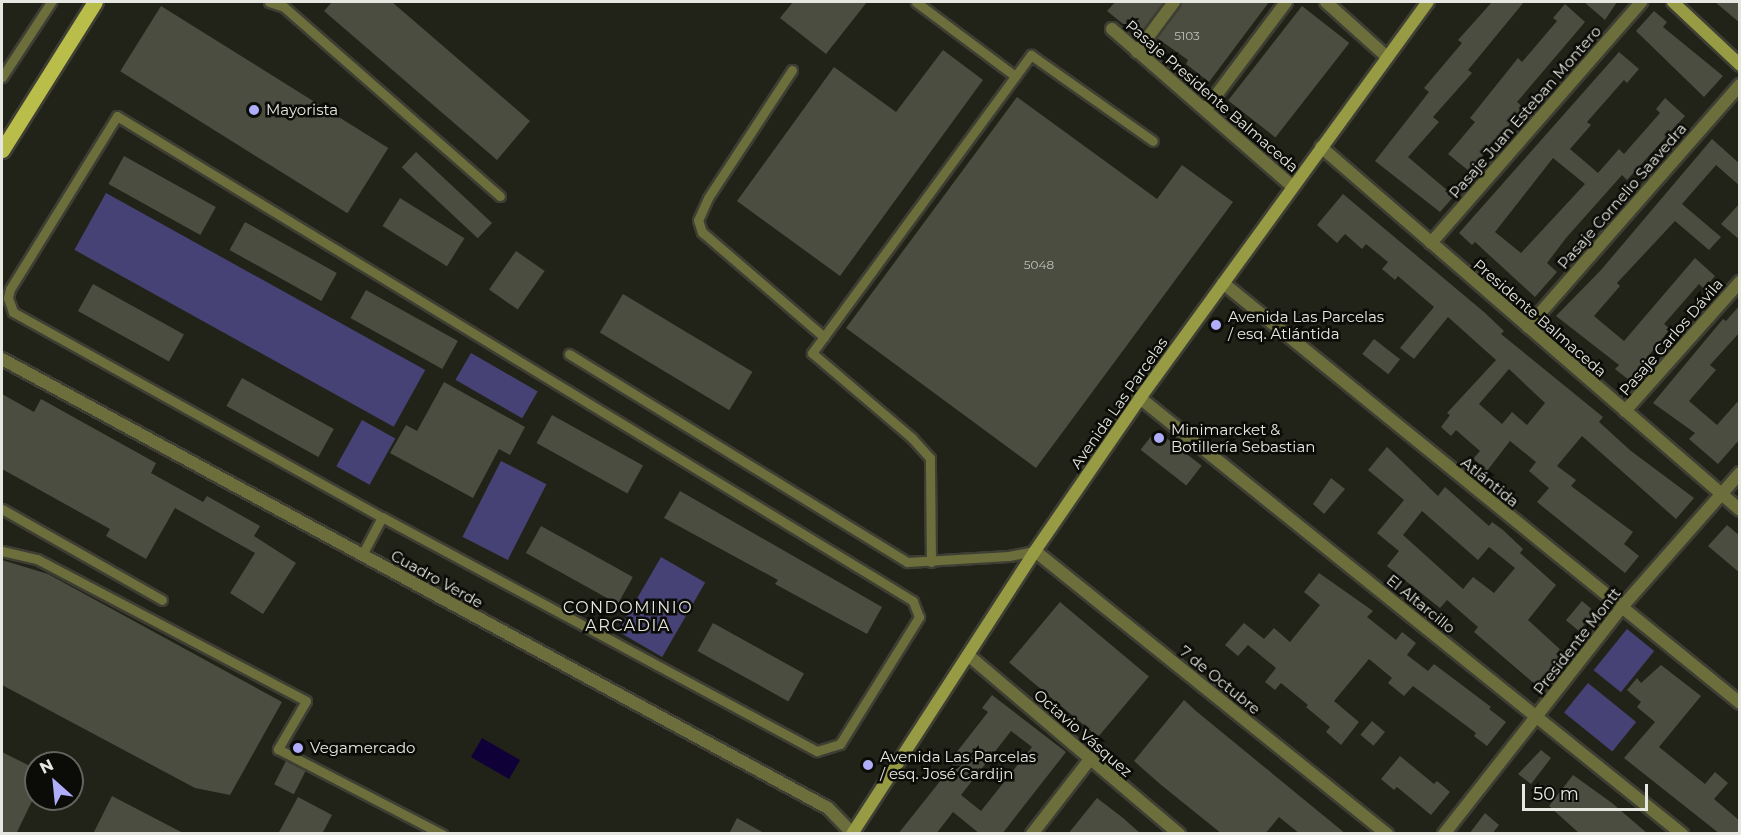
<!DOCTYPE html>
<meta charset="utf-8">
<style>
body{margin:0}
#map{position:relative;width:1741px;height:835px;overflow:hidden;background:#222318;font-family:Montserrat,sans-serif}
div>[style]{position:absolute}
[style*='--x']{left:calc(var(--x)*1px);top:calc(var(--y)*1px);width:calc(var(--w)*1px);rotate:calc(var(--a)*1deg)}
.green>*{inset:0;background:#464276;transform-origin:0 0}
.water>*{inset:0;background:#100038;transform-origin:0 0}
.building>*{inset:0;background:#4c4d41;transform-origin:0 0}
.roads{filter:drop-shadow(2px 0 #3e3e34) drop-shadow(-2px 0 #3e3e34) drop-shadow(0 2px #3e3e34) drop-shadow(0 -2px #3e3e34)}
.lane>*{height:9px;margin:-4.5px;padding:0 4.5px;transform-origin:4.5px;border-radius:4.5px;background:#6c6f3b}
.street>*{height:12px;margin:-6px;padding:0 6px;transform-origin:6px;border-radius:6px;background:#6c6f3b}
.secondary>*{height:12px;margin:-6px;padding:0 6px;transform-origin:6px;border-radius:6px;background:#979b44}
.primary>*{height:15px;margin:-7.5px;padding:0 7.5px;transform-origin:7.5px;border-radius:7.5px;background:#b9bd49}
.dots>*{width:16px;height:16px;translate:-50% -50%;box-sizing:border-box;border:3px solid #0b0c07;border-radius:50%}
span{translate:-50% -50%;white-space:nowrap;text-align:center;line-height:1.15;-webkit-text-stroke:5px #0b0c07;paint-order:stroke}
.number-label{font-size:12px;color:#c0c0b9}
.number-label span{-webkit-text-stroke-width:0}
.street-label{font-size:15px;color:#e7e7e1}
.poi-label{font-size:15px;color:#e7e7e1}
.left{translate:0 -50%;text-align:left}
.neighbourhood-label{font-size:16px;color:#e7e7e1;letter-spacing:1.5px}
.frame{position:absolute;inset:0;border:3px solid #e7e7e1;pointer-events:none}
.north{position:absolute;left:24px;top:751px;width:60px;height:60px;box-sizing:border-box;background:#0b0c07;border:2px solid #63645e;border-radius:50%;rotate:333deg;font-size:16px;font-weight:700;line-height:24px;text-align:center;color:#e7e7e1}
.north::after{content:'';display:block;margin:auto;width:21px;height:27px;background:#b0aefa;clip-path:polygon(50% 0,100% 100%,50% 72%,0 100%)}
.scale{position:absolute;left:1522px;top:784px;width:126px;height:27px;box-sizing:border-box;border:3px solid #e7e7e1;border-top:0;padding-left:8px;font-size:18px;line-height:21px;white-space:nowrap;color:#e7e7e1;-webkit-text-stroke:4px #0b0c07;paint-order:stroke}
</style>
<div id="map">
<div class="green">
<i style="left:106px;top:193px;width:365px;height:65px;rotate:29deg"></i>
<i style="left:471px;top:353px;width:77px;height:31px;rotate:30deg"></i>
<i style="left:362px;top:420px;width:38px;height:53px;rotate:29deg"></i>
<i style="left:501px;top:461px;width:51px;height:85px;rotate:27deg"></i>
<i style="left:661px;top:557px;width:51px;height:86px;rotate:30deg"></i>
<i style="left:1627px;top:629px;width:35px;height:53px;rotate:39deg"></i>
<i style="left:1588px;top:683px;width:62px;height:38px;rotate:39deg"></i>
</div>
<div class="water">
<i style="left:482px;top:738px;width:44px;height:22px;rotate:30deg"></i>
</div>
<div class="building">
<i style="clip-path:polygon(332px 2px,392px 2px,530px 121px,497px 160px,324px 11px)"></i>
<i style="clip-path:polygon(793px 2px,867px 2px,826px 54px,780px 18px)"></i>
<i style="clip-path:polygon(1115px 2px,1164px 2px,1138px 36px,1107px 11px)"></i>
<i style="clip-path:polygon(1182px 2px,1269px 2px,1209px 82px,1186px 64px,1188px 60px,1157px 38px)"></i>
<i style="clip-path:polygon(1492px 2px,1524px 2px,1468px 70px,1472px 73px,1433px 117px,1439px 122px,1408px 157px,1454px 196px,1440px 212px,1375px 161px,1429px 92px,1424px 88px,1462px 43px,1458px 40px)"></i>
<i style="clip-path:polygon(1584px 2px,1617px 2px,1605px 20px)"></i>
<i style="clip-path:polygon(1715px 2px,1740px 2px,1740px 23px)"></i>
<i style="clip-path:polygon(1565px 4px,1585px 22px,1517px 102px,1524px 108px,1469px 171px,1448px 154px,1475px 122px,1470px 118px,1518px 58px,1522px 62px,1557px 21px,1553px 18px)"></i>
<i style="left:161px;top:6px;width:268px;height:77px;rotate:32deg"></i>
<i style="left:1302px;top:6px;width:60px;height:120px;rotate:38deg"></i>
<i style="clip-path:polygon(1654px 11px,1667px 22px,1663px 27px,1723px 76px,1704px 97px,1636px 31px)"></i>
<i style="clip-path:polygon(943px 50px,983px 80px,840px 276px,737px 201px,834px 67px,896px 112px)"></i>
<i style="clip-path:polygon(evenodd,1619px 52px,1639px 69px,1627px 83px,1624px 80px,1587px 122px,1591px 125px,1570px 149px,1598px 173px,1619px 149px,1624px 154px,1660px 113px,1656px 109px,1665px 98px,1685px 116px,1627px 180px,1622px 175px,1566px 238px,1547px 263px,1557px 272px,1535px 297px,1475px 242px,1472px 245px,1459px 233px,1619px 52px,1553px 158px,1585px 184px,1521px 253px,1495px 232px,1553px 158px)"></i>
<i style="clip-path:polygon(1017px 97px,1157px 199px,1182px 165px,1233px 202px,1036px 468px,846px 328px)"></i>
<i style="clip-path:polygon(1712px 139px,1740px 164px,1740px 186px,1716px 165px,1682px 204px,1721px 237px,1709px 250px,1675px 221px,1617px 283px,1620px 286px,1594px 316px,1624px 341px,1695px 258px,1715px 276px,1704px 289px,1699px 284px,1664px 324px,1670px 329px,1629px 380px,1615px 369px,1619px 365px,1556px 316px,1601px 270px)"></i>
<i style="left:416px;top:152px;width:104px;height:21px;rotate:43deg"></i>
<i style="left:124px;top:156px;width:105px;height:32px;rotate:29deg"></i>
<i style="clip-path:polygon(evenodd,1343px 194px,1484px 312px,1504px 331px,1501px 334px,1603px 417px,1599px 422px,1631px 451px,1694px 498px,1676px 519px,1582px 436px,1557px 466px,1576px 480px,1571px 486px,1633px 532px,1624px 544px,1639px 556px,1625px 573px,1537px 502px,1549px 488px,1529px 471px,1536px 462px,1510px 441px,1487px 471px,1473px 459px,1480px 451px,1456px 430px,1451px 436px,1441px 427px,1450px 415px,1447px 413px,1496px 360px,1448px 317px,1414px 359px,1400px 348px,1434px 307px,1398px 276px,1395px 280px,1382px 269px,1388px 262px,1366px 244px,1362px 249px,1345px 234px,1337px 243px,1317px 225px,1343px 194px,1509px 369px,1545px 403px,1527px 425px,1512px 412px,1502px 424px,1479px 404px,1509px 369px)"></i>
<i style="left:400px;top:198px;width:76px;height:33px;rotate:32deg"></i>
<i style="clip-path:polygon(1740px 203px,1740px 240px,1721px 224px)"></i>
<i style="left:245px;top:222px;width:105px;height:32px;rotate:29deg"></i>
<i style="left:516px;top:251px;width:35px;height:47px;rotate:35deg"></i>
<i style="left:93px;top:284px;width:104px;height:31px;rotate:29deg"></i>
<i style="left:366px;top:290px;width:105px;height:32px;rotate:29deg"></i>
<i style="left:623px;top:294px;width:151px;height:45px;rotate:31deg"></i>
<i style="clip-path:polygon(1740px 305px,1740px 332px,1710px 365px,1716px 370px,1689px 401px,1717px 425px,1740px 399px,1740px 439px,1718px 464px,1689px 439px,1695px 433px,1653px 403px,1723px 319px,1726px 321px)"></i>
<i style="left:1374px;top:339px;width:33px;height:19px;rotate:38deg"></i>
<i style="left:242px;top:378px;width:105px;height:32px;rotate:29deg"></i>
<i style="clip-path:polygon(444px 382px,525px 427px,510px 455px,499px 449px,473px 498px,390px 453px,406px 425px,417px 431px)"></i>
<i style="clip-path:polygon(2px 394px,34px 412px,41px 399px,156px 463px,151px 473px,203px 502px,207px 496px,260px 526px,254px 536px,296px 563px,263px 614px,230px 593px,255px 553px,175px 508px,146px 559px,106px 536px,110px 529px,2px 469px)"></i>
<i style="left:552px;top:415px;width:104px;height:32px;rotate:29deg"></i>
<i style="left:1156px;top:430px;width:58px;height:25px;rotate:38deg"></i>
<i style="clip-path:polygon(evenodd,1387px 447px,1438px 496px,1445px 487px,1489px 526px,1492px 522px,1503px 530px,1523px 549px,1520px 553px,1556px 585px,1528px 620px,1564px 653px,1537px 686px,1474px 632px,1478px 627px,1447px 600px,1440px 608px,1387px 566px,1399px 551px,1377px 533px,1404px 500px,1368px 470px,1387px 447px,1422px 511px,1478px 560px,1489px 547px,1515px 568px,1494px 593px,1473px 577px,1463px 589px,1403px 535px,1422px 511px)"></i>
<i style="clip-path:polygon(1331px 478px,1345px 489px,1324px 514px,1313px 504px)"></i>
<i style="clip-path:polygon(680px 491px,882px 607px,867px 634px,775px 584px,778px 580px,664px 518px)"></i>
<i style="clip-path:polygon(1727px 525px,1740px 536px,1740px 573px,1708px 546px)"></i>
<i style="left:541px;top:526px;width:105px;height:31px;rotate:29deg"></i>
<i style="clip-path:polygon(2px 560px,48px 574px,282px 702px,230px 795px,195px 788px,2px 685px)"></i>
<i style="clip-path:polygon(1319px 573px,1373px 611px,1367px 617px,1396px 640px,1402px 632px,1416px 643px,1407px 655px,1428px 671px,1434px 664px,1491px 707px,1489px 709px,1506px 722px,1487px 746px,1474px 736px,1476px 733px,1413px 686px,1404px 696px,1388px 683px,1392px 678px,1369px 659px,1334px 701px,1359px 722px,1341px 745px,1326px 732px,1330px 727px,1306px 707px,1308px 705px,1281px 683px,1275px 690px,1265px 682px,1276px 668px,1248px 645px,1238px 656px,1225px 645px,1244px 623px,1264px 639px,1274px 628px,1290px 642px,1320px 605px,1304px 592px)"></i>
<i style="left:1582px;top:601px;width:17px;height:25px;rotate:40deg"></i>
<i style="left:1060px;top:602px;width:116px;height:79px;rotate:40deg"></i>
<i style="left:713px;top:623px;width:104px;height:32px;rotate:29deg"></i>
<i style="clip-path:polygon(1661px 665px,1701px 696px,1659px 747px,1705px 784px,1715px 772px,1728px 783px,1714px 799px,1740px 821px,1740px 834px,1720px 834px,1624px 758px,1655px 722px,1637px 707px,1641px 702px,1627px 690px,1637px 678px,1641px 683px)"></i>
<i style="clip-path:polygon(evenodd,992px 695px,1066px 752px,1002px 834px,980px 834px,953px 812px,936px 834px,898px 834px,953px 765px,949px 762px,988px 712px,982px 708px,992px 695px,1011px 731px,1032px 747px,981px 811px,961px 795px,1011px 731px)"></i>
<i style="clip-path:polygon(1184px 700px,1196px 711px,1346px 834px,1300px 834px,1279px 817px,1265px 834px,1222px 834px,1160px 784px,1134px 761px)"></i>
<i style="left:1372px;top:721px;width:17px;height:18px;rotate:40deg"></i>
<i style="clip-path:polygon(1541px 750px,1551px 758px,1531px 784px,1518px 774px)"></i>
<i style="clip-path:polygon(2px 752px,36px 769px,36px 793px,16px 834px,2px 834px)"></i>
<i style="clip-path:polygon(1400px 756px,1434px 784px,1437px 781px,1450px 792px,1431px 815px,1397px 787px,1394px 790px,1381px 779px)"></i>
<i style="left:286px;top:761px;width:22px;height:26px;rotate:27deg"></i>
<i style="clip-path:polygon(1573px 775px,1612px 803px,1648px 834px,1580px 834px,1549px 806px)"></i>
<i style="clip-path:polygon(112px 796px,185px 834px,93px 834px)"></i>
<i style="clip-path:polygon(298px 797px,332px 815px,322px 834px,278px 834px)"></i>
<i style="clip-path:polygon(1097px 798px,1123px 818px,1141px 834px,1068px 834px)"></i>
<i style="clip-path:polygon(1485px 813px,1499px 825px,1492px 834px,1469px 834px)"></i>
<i style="clip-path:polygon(737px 818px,766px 834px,729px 834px)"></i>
</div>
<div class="roads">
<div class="lane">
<i style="--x:269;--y:2;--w:16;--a:18"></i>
<i style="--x:284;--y:7;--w:287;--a:41.2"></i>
<i style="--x:916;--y:2;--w:124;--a:36.8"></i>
<i style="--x:792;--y:70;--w:153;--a:123.3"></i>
<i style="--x:708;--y:198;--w:24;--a:114"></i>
<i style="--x:698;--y:220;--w:13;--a:72"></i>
<i style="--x:702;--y:232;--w:161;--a:40.7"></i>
<i style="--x:2;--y:77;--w:90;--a:-56.8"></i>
<i style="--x:569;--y:354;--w:397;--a:31.6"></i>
<i style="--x:907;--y:562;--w:102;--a:-3.4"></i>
<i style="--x:1009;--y:556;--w:26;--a:-11"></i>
<i style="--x:2;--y:509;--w:184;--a:29.6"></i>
<i style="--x:2;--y:551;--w:36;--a:13"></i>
<i style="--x:37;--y:559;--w:304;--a:27.8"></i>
<i style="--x:306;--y:701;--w:56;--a:120.3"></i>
<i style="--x:278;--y:749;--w:185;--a:27.4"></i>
<i style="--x:362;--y:555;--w:43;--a:-62.2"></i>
<i style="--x:382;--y:517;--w:494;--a:28.3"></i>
<i style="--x:817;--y:751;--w:24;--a:-17"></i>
<i style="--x:840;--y:744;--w:150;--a:-58.1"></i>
<i style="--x:919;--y:617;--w:17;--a:-111"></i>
<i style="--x:913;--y:601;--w:932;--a:-148.65"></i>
<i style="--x:117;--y:116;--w:203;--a:121.7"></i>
<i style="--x:10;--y:289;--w:9;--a:103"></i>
<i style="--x:8;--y:298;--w:15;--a:70"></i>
<i style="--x:13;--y:312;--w:422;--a:29.1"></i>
<i style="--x:931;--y:562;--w:104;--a:-90.6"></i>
<i style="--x:930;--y:458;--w:27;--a:-132"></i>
<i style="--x:912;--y:438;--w:131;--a:-139.6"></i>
<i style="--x:812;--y:353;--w:370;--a:-53.7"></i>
<i style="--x:1031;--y:55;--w:149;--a:35.2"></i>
</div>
<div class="street">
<i style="--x:1326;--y:2;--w:82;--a:42"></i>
<i style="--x:1112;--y:29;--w:239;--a:41.1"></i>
<i style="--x:1137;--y:52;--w:62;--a:-53.5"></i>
<i style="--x:1205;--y:110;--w:135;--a:-53.1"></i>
<i style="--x:1321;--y:147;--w:554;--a:40.9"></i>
<i style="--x:1431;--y:243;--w:320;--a:-48.9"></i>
<i style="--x:1223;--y:283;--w:666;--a:39.09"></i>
<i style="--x:1528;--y:327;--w:322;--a:-48.8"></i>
<i style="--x:2;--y:359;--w:940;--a:28.53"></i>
<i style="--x:828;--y:808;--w:36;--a:46"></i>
<i style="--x:1140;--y:398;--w:696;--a:38.81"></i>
<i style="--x:1625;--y:411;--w:173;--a:-48.3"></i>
<i style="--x:1035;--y:551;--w:452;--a:38.8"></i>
<i style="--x:968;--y:655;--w:277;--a:40.3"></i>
<i style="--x:1032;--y:834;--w:96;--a:-52.2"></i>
<i style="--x:1444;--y:834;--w:287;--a:-51.9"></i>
<i style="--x:1621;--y:608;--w:180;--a:-48.6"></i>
</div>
<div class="secondary">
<i style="--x:1673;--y:2;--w:92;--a:43.2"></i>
<i style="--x:852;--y:834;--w:337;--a:-57.1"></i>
<i style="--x:1035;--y:551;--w:186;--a:-55.5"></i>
<i style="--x:1140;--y:398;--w:490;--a:-54"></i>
</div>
<div class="primary">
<i style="--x:2;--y:150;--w:175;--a:-57.9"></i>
</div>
</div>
<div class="dots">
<i style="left:254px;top:110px;background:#b0aefa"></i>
<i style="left:1216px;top:325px;background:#b0aefa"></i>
<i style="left:1159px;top:438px;background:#b0aefa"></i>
<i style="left:298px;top:748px;background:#b0aefa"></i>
<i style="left:868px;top:765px;background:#b0aefa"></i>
</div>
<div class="number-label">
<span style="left:1187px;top:36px">5103</span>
<span style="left:1039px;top:265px">5048</span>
</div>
<div class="street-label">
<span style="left:1212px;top:96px;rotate:41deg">Pasaje Presidente Balmaceda</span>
<span style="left:1525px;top:112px;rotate:-49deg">Pasaje Juan Esteban Montero</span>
<span style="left:1622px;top:196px;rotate:-49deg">Pasaje Cornelio Saavedra</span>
<span style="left:1540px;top:318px;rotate:41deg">Presidente Balmaceda</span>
<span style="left:1671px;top:337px;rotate:-49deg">Pasaje Carlos Dávila</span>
<span style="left:1119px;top:403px;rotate:-55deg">Avenida Las Parcelas</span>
<span style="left:1490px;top:482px;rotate:39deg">Atlántida</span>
<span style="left:437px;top:579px;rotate:29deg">Cuadro Verde</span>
<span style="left:1421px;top:604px;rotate:39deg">El Altarcillo</span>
<span style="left:1577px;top:641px;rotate:-52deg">Presidente Montt</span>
<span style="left:1220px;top:680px;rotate:39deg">7 de Octubre</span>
<span style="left:1083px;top:733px;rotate:41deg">Octavio Vásquez</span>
</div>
<div class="poi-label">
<span class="left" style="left:266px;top:110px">Mayorista</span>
<span class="left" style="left:1228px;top:325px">Avenida Las Parcelas<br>/ esq. Atlántida</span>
<span class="left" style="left:1171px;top:438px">Minimarcket &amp;<br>Botillería Sebastian</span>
<span class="left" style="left:310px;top:748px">Vegamercado</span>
<span class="left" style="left:880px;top:765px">Avenida Las Parcelas<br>/ esq. José Cardijn</span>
</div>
<div class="neighbourhood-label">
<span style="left:628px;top:617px">CONDOMINIO<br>ARCADIA</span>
</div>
<div class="frame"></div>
<div class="north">N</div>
<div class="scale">50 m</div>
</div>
